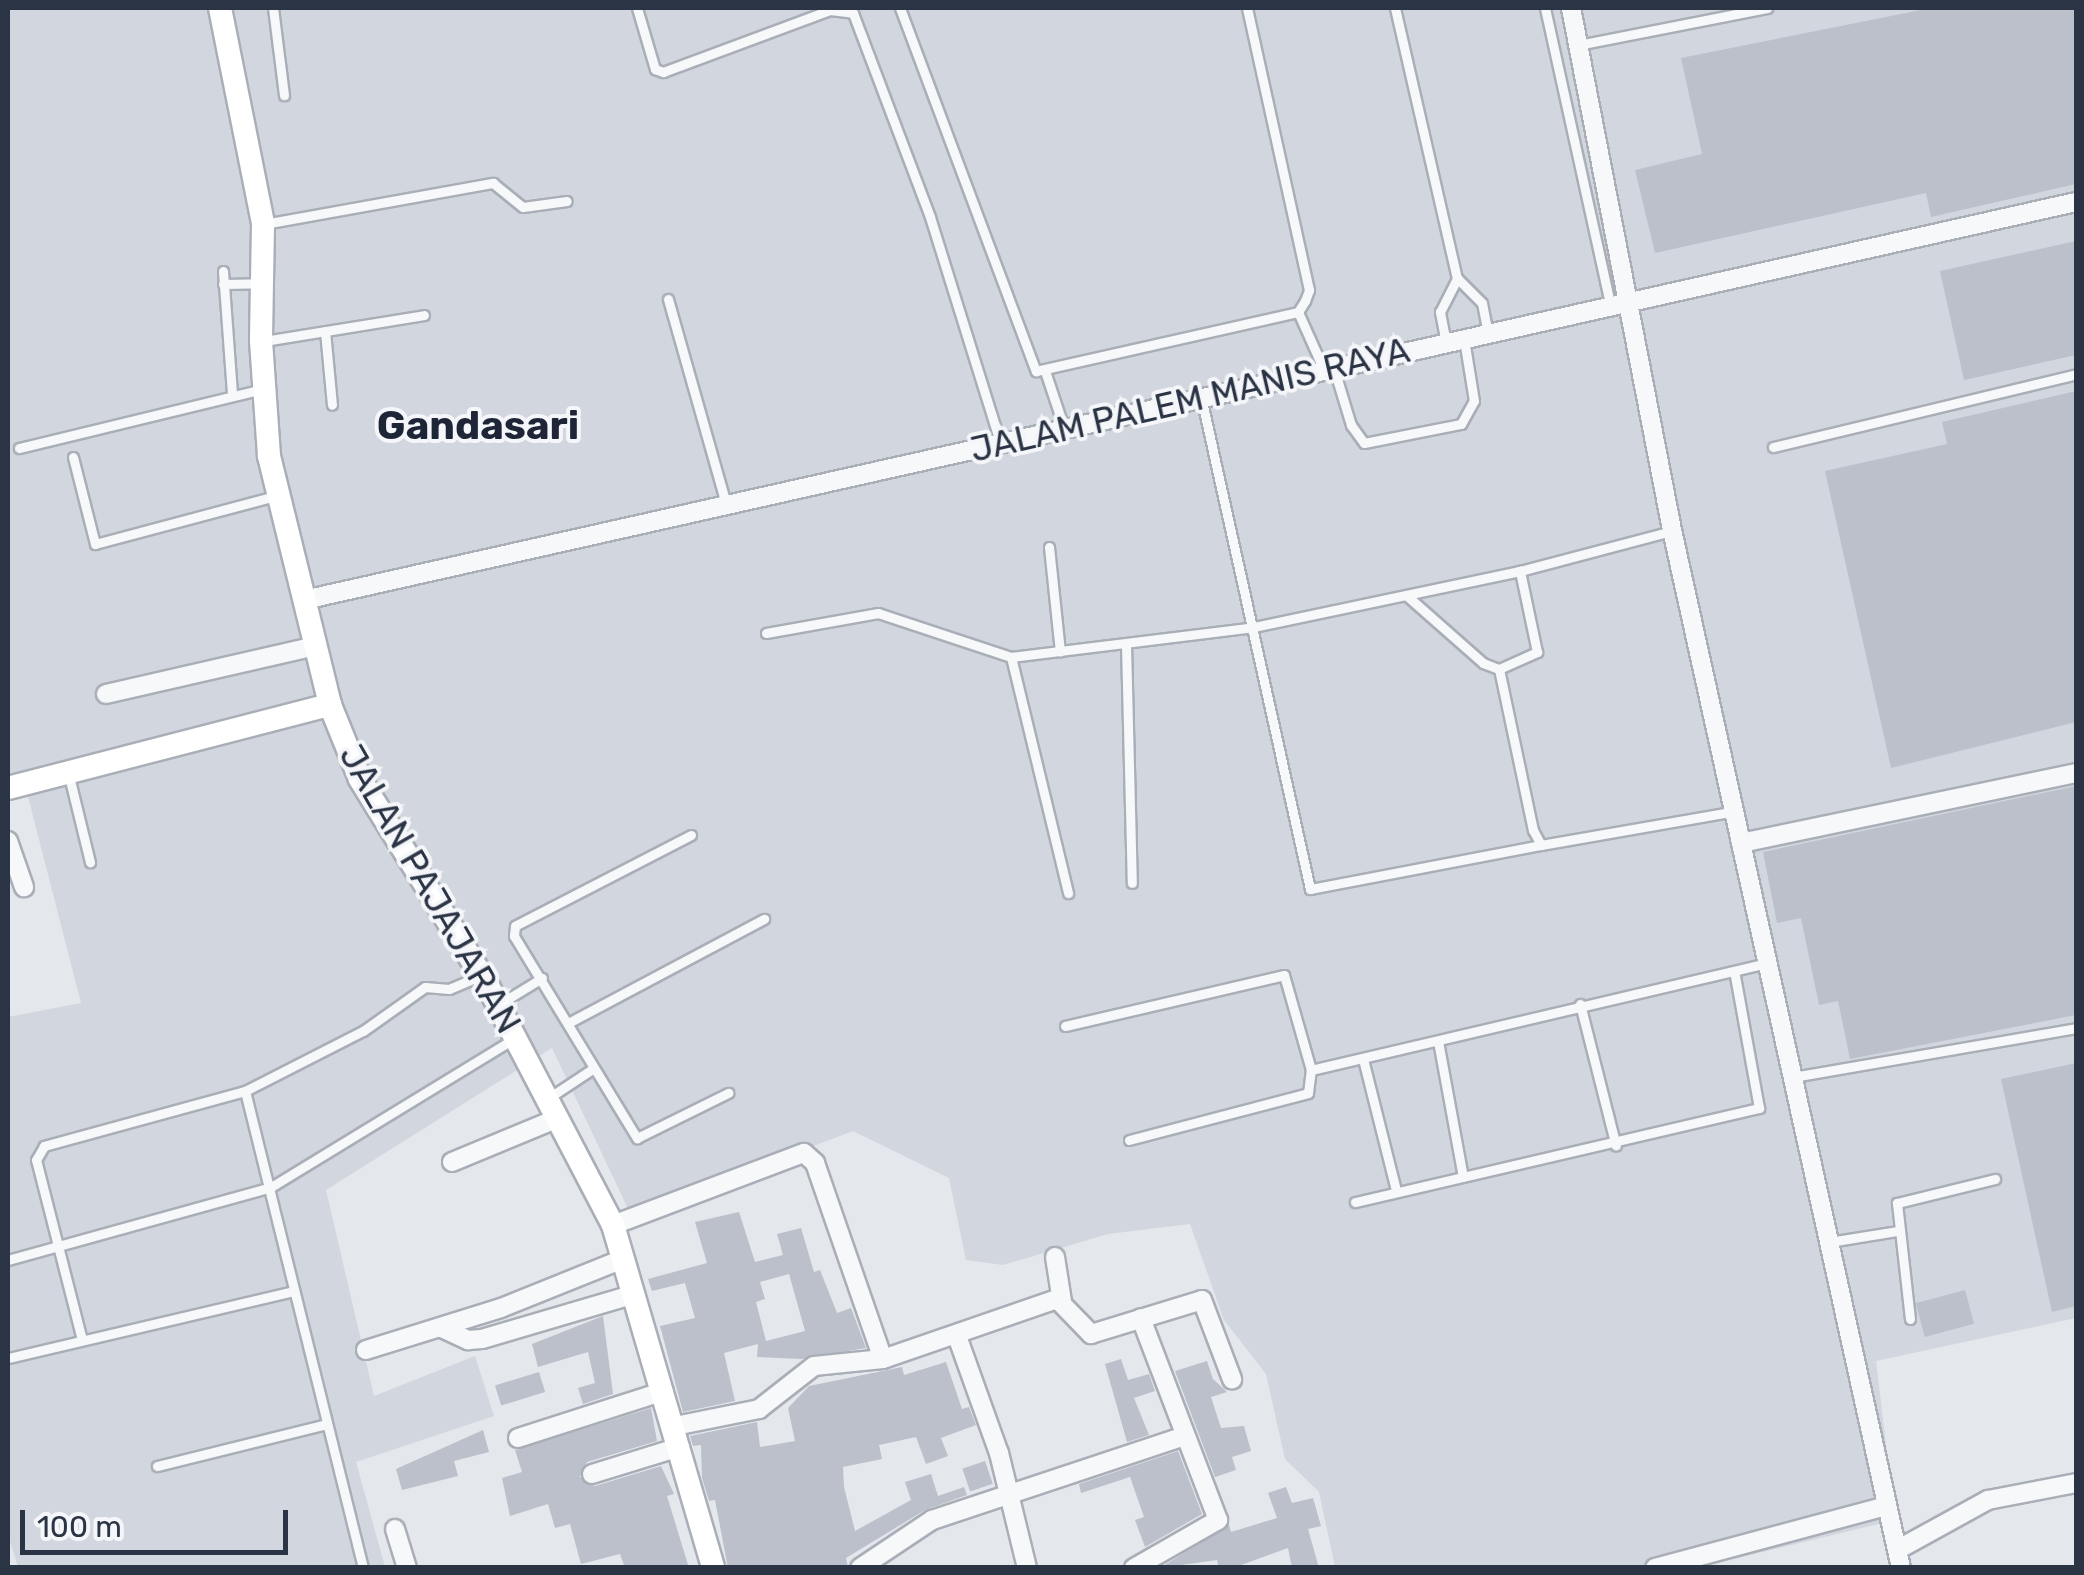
<!DOCTYPE html>
<style>
body{margin:0}
#map{position:relative;width:2084px;height:1575px;overflow:hidden;background:#e4e7ec;font-family:Rubik,sans-serif}
div>[style]{position:absolute}
[style*='--x']{left:calc(var(--x)*1px);top:calc(var(--y)*1px);width:calc(var(--w)*1px);rotate:calc(var(--a)*1deg)}
.built>*{inset:0;background:#d2d6de}
.building>*{inset:0;background:#bbc0ca;transform-origin:0 0}
.roads{filter:drop-shadow(2px 0 #a9aeb7) drop-shadow(-2px 0 #a9aeb7) drop-shadow(0 2px #a9aeb7) drop-shadow(0 -2px #a9aeb7)}
.lane>*{height:9px;margin:-4.5px;padding:0 4.5px;transform-origin:4.5px;border-radius:4.5px;background:#f7f8fa}
.street>*{height:18px;margin:-9px;padding:0 9px;transform-origin:9px;border-radius:9px;background:#f7f8fa}
.secondary>*{height:22px;margin:-11px;padding:0 11px;transform-origin:11px;border-radius:11px;background:#fff}
span{translate:-50% -50%;white-space:nowrap;text-align:center;line-height:1.15;-webkit-text-stroke:8px #f4f6f9;paint-order:stroke}
.street-label{font-size:35px;color:#2b3445}
.quarter-label{font-size:40px;color:#1d2536;font-weight:700}
.frame{position:absolute;inset:0;border:10px solid #2b3445;pointer-events:none}
.scale{position:absolute;left:20px;top:1510px;width:268px;height:45px;box-sizing:border-box;border:5px solid #2b3445;border-top:0;padding-left:12px;font-size:30px;line-height:35px;white-space:nowrap;color:#2b3445;-webkit-text-stroke:8px #f4f6f9;paint-order:stroke}
</style>
<div id="map">
<div class="built">
<i style="clip-path:polygon(8px 8px,2076px 8px,2076px 1318px,1876px 1361px,1895px 1520px,1700px 1567px,1335px 1567px,1319px 1492px,1285px 1459px,1266px 1374px,1224px 1320px,1190px 1224px,1108px 1234px,1003px 1265px,966px 1260px,949px 1178px,853px 1131px,631px 1215px,552px 1048px,326px 1190px,374px 1396px,475px 1356px,494px 1416px,356px 1462px,385px 1567px,18px 1567px,8px 1535px,8px 1017px,81px 1003px,25px 785px,8px 790px)"></i>
</div>
<div class="building">
<i style="clip-path:polygon(1931px 8px,2076px 8px,2076px 184px,1931px 217px,1926px 193px,1655px 253px,1635px 170px,1702px 154px,1681px 58px)"></i>
<i style="clip-path:polygon(2076px 241px,2076px 355px,1964px 380px,1940px 271px)"></i>
<i style="clip-path:polygon(2076px 391px,2076px 722px,1891px 768px,1825px 471px,1947px 444px,1942px 422px)"></i>
<i style="clip-path:polygon(2076px 786px,2076px 1015px,1850px 1059px,1838px 1001px,1819px 1005px,1801px 918px,1777px 923px,1763px 852px)"></i>
<i style="clip-path:polygon(2076px 1063px,2076px 1306px,2052px 1312px,2001px 1079px)"></i>
<i style="clip-path:polygon(evenodd,739px 1212px,755px 1262px,783px 1255px,777px 1234px,801px 1228px,814px 1272px,820px 1270px,837px 1313px,851px 1308px,866px 1348px,801px 1359px,757px 1357px,758px 1344px,724px 1353px,735px 1401px,683px 1412px,660px 1326px,695px 1318px,685px 1283px,652px 1291px,648px 1279px,707px 1263px,695px 1222px,739px 1212px,789px 1274px,805px 1331px,766px 1341px,756px 1302px,765px 1299px,760px 1282px,789px 1274px)"></i>
<i style="left:1965px;top:1290px;width:35px;height:51px;rotate:75deg"></i>
<i style="clip-path:polygon(603px 1316px,613px 1394px,583px 1404px,578px 1388px,595px 1383px,588px 1352px,538px 1367px,532px 1344px)"></i>
<i style="clip-path:polygon(1121px 1359px,1128px 1380px,1149px 1374px,1155px 1391px,1134px 1398px,1149px 1435px,1127px 1442px,1105px 1364px)"></i>
<i style="clip-path:polygon(1207px 1361px,1213px 1379px,1227px 1392px,1211px 1397px,1221px 1428px,1244px 1426px,1251px 1451px,1232px 1457px,1236px 1470px,1215px 1477px,1175px 1371px)"></i>
<i style="clip-path:polygon(946px 1362px,962px 1409px,969px 1407px,976px 1425px,941px 1438px,948px 1456px,926px 1464px,916px 1437px,879px 1445px,882px 1459px,843px 1467px,844px 1487px,855px 1531px,911px 1500px,905px 1482px,931px 1474px,938px 1496px,964px 1487px,967px 1495px,925px 1510px,846px 1558px,848px 1568px,728px 1568px,715px 1500px,709px 1501px,702px 1478px,701px 1445px,693px 1446px,690px 1436px,757px 1422px,760px 1447px,795px 1441px,788px 1408px,809px 1386px,902px 1367px,904px 1375px)"></i>
<i style="left:539px;top:1372px;width:21px;height:46px;rotate:73deg"></i>
<i style="clip-path:polygon(651px 1408px,657px 1441px,587px 1462px,580px 1477px,595px 1486px,661px 1466px,674px 1494px,667px 1496px,689px 1568px,625px 1568px,620px 1554px,581px 1564px,570px 1524px,555px 1528px,548px 1504px,510px 1516px,502px 1478px,522px 1472px,515px 1450px)"></i>
<i style="clip-path:polygon(483px 1430px,489px 1452px,454px 1461px,458px 1476px,402px 1490px,396px 1469px)"></i>
<i style="clip-path:polygon(1178px 1451px,1202px 1514px,1145px 1547px,1135px 1520px,1144px 1517px,1130px 1477px,1081px 1493px,1079px 1484px)"></i>
<i style="left:985px;top:1461px;width:24px;height:24px;rotate:71deg"></i>
<i style="clip-path:polygon(1286px 1487px,1292px 1503px,1313px 1498px,1321px 1526px,1308px 1529px,1319px 1568px,1292px 1568px,1288px 1548px,1233px 1568px,1219px 1568px,1217px 1560px,1160px 1568px,1229px 1525px,1231px 1532px,1277px 1518px,1268px 1493px)"></i>
</div>
<div class="roads">
<div class="lane">
<i style="--x:273;--y:8;--w:88;--a:82.8"></i>
<i style="--x:637;--y:8;--w:64;--a:73.6"></i>
<i style="--x:655;--y:69;--w:9;--a:21"></i>
<i style="--x:663;--y:72;--w:178;--a:-20.4"></i>
<i style="--x:830;--y:10;--w:23;--a:7"></i>
<i style="--x:853;--y:13;--w:218;--a:69.3"></i>
<i style="--x:930;--y:217;--w:236;--a:72.7"></i>
<i style="--x:900;--y:8;--w:388;--a:69.5"></i>
<i style="--x:1036;--y:371;--w:269;--a:-12.7"></i>
<i style="--x:1298;--y:312;--w:13;--a:-58"></i>
<i style="--x:1305;--y:301;--w:12;--a:-70"></i>
<i style="--x:1309;--y:290;--w:289;--a:-102.4"></i>
<i style="--x:1395;--y:8;--w:277;--a:77.1"></i>
<i style="--x:1457;--y:278;--w:35;--a:45"></i>
<i style="--x:1482;--y:303;--w:31;--a:79"></i>
<i style="--x:1545;--y:8;--w:306;--a:77.6"></i>
<i style="--x:1578;--y:45;--w:193;--a:-11.1"></i>
<i style="--x:264;--y:224;--w:233;--a:-10.2"></i>
<i style="--x:493;--y:183;--w:38;--a:39"></i>
<i style="--x:523;--y:207;--w:44;--a:-7.8"></i>
<i style="--x:223;--y:271;--w:124;--a:85.8"></i>
<i style="--x:223;--y:284;--w:39;--a:-1"></i>
<i style="--x:668;--y:299;--w:213;--a:74.2"></i>
<i style="--x:1298;--y:312;--w:64;--a:65.9"></i>
<i style="--x:325;--y:331;--w:74;--a:84.6"></i>
<i style="--x:264;--y:341;--w:162;--a:-9.2"></i>
<i style="--x:1446;--y:343;--w:32;--a:-101"></i>
<i style="--x:1440;--y:312;--w:38;--a:-63"></i>
<i style="--x:1334;--y:369;--w:59;--a:73.1"></i>
<i style="--x:1351;--y:425;--w:22;--a:54"></i>
<i style="--x:1364;--y:443;--w:99;--a:-11.1"></i>
<i style="--x:1461;--y:424;--w:26;--a:-61"></i>
<i style="--x:1474;--y:401;--w:63;--a:-99.2"></i>
<i style="--x:1045;--y:371;--w:60;--a:71.6"></i>
<i style="--x:1201;--y:397;--w:504;--a:77.51"></i>
<i style="--x:1310;--y:889;--w:235;--a:-10.8"></i>
<i style="--x:1773;--y:447;--w:312;--a:-13.5"></i>
<i style="--x:19;--y:448;--w:250;--a:-13.6"></i>
<i style="--x:73;--y:457;--w:90;--a:75.8"></i>
<i style="--x:95;--y:544;--w:186;--a:-14.9"></i>
<i style="--x:1049;--y:547;--w:105;--a:84"></i>
<i style="--x:1406;--y:595;--w:103;--a:41.4"></i>
<i style="--x:1483;--y:663;--w:17;--a:21"></i>
<i style="--x:1499;--y:669;--w:165;--a:78.1"></i>
<i style="--x:1533;--y:830;--w:17;--a:62"></i>
<i style="--x:1541;--y:845;--w:197;--a:-9.9"></i>
<i style="--x:766;--y:633;--w:114;--a:-10.1"></i>
<i style="--x:878;--y:613;--w:140;--a:18.3"></i>
<i style="--x:1011;--y:657;--w:245;--a:-7"></i>
<i style="--x:1254;--y:627;--w:272;--a:-11.9"></i>
<i style="--x:1520;--y:571;--w:156;--a:-14.8"></i>
<i style="--x:1126;--y:644;--w:239;--a:88.6"></i>
<i style="--x:1011;--y:657;--w:243;--a:76.4"></i>
<i style="--x:1499;--y:669;--w:42;--a:-24.1"></i>
<i style="--x:1537;--y:652;--w:83;--a:-101.9"></i>
<i style="--x:69;--y:776;--w:89;--a:76.3"></i>
<i style="--x:691;--y:835;--w:198;--a:152.7"></i>
<i style="--x:515;--y:926;--w:10;--a:96"></i>
<i style="--x:514;--y:936;--w:237;--a:58.7"></i>
<i style="--x:637;--y:1138;--w:102;--a:-26.3"></i>
<i style="--x:501;--y:1003;--w:48;--a:-31.4"></i>
<i style="--x:1580;--y:1004;--w:146;--a:75.8"></i>
<i style="--x:570;--y:1022;--w:220;--a:-28"></i>
<i style="--x:1065;--y:1026;--w:225;--a:-13.1"></i>
<i style="--x:1284;--y:975;--w:99;--a:74.1"></i>
<i style="--x:1311;--y:1070;--w:468;--a:-13.2"></i>
<i style="--x:1438;--y:1041;--w:138;--a:79.6"></i>
<i style="--x:1363;--y:1059;--w:135;--a:75.9"></i>
<i style="--x:1793;--y:1077;--w:287;--a:-9.8"></i>
<i style="--x:245;--y:1091;--w:491;--a:76.1"></i>
<i style="--x:547;--y:1099;--w:53;--a:-33.4"></i>
<i style="--x:1129;--y:1140;--w:185;--a:-14.7"></i>
<i style="--x:1308;--y:1093;--w:23;--a:-83"></i>
<i style="--x:1355;--y:1202;--w:415;--a:-13.1"></i>
<i style="--x:1759;--y:1108;--w:139;--a:-100.3"></i>
<i style="--x:1829;--y:1242;--w:70;--a:-9.1"></i>
<i style="--x:8;--y:1260;--w:273;--a:-15.5"></i>
<i style="--x:271;--y:1187;--w:284;--a:-31.4"></i>
<i style="--x:1910;--y:1319;--w:117;--a:-96.4"></i>
<i style="--x:1897;--y:1203;--w:101;--a:-13.8"></i>
<i style="--x:82;--y:1340;--w:186;--a:-104.3"></i>
<i style="--x:36;--y:1160;--w:16;--a:-60"></i>
<i style="--x:44;--y:1146;--w:208;--a:-15.3"></i>
<i style="--x:245;--y:1091;--w:132;--a:-27"></i>
<i style="--x:363;--y:1031;--w:76;--a:-35.4"></i>
<i style="--x:425;--y:987;--w:24;--a:5"></i>
<i style="--x:449;--y:989;--w:33;--a:-23"></i>
<i style="--x:8;--y:1358;--w:294;--a:-13.2"></i>
<i style="--x:157;--y:1466;--w:175;--a:-13.9"></i>
</div>
<div class="street">
<i style="--x:1571;--y:8;--w:532;--a:79.05"></i>
<i style="--x:1672;--y:530;--w:1063;--a:77.56"></i>
<i style="--x:304;--y:600;--w:1816;--a:-12.66"></i>
<i style="--x:106;--y:694;--w:214;--a:-12.9"></i>
<i style="--x:8;--y:841;--w:49;--a:70.8"></i>
<i style="--x:1741;--y:843;--w:342;--a:-11.8"></i>
<i style="--x:452;--y:1162;--w:115;--a:-22.5"></i>
<i style="--x:613;--y:1225;--w:204;--a:-20.7"></i>
<i style="--x:804;--y:1153;--w:15;--a:42"></i>
<i style="--x:815;--y:1163;--w:207;--a:70.9"></i>
<i style="--x:883;--y:1359;--w:184;--a:-19"></i>
<i style="--x:1057;--y:1299;--w:49;--a:45.8"></i>
<i style="--x:1091;--y:1334;--w:116;--a:-17"></i>
<i style="--x:1202;--y:1300;--w:85;--a:69.2"></i>
<i style="--x:1055;--y:1257;--w:45;--a:81"></i>
<i style="--x:442;--y:1328;--w:29;--a:25"></i>
<i style="--x:468;--y:1340;--w:14;--a:-4"></i>
<i style="--x:482;--y:1339;--w:159;--a:-16.4"></i>
<i style="--x:957;--y:1336;--w:124;--a:70.3"></i>
<i style="--x:999;--y:1453;--w:118;--a:76.3"></i>
<i style="--x:366;--y:1350;--w:141;--a:-17.3"></i>
<i style="--x:501;--y:1308;--w:131;--a:-21.9"></i>
<i style="--x:675;--y:1426;--w:86;--a:-11.4"></i>
<i style="--x:759;--y:1409;--w:70;--a:-38"></i>
<i style="--x:814;--y:1366;--w:69;--a:-5.8"></i>
<i style="--x:518;--y:1438;--w:153;--a:-17.8"></i>
<i style="--x:592;--y:1474;--w:92;--a:-17.1"></i>
<i style="--x:395;--y:1529;--w:41;--a:72.9"></i>
<i style="--x:1897;--y:1550;--w:104;--a:-28.8"></i>
<i style="--x:1988;--y:1500;--w:90;--a:-10.9"></i>
<i style="--x:860;--y:1568;--w:87;--a:-33.7"></i>
<i style="--x:932;--y:1520;--w:266;--a:-18.4"></i>
<i style="--x:1134;--y:1568;--w:97;--a:-29.7"></i>
<i style="--x:1218;--y:1520;--w:216;--a:-110.9"></i>
<i style="--x:1655;--y:1568;--w:240;--a:-15"></i>
</div>
<div class="secondary">
<i style="--x:220;--y:8;--w:220;--a:78.7"></i>
<i style="--x:263;--y:224;--w:117;--a:91"></i>
<i style="--x:261;--y:341;--w:115;--a:86"></i>
<i style="--x:269;--y:456;--w:256;--a:76.2"></i>
<i style="--x:330;--y:705;--w:80;--a:67.9"></i>
<i style="--x:360;--y:779;--w:243;--a:58.3"></i>
<i style="--x:488;--y:986;--w:270;--a:62.4"></i>
<i style="--x:613;--y:1225;--w:357;--a:73.7"></i>
<i style="--x:8;--y:788;--w:333;--a:-14.5"></i>
</div>
</div>
<div class="street-label">
<span style="left:1190px;top:400px;rotate:-13deg">JALAM PALEM MANIS RAYA</span>
<span style="left:430px;top:889px;rotate:60deg">JALAN PAJAJARAN</span>
</div>
<div class="quarter-label">
<span style="left:478px;top:426px">Gandasari</span>
</div>
<div class="frame"></div>
<div class="scale">100 m</div>
</div>
